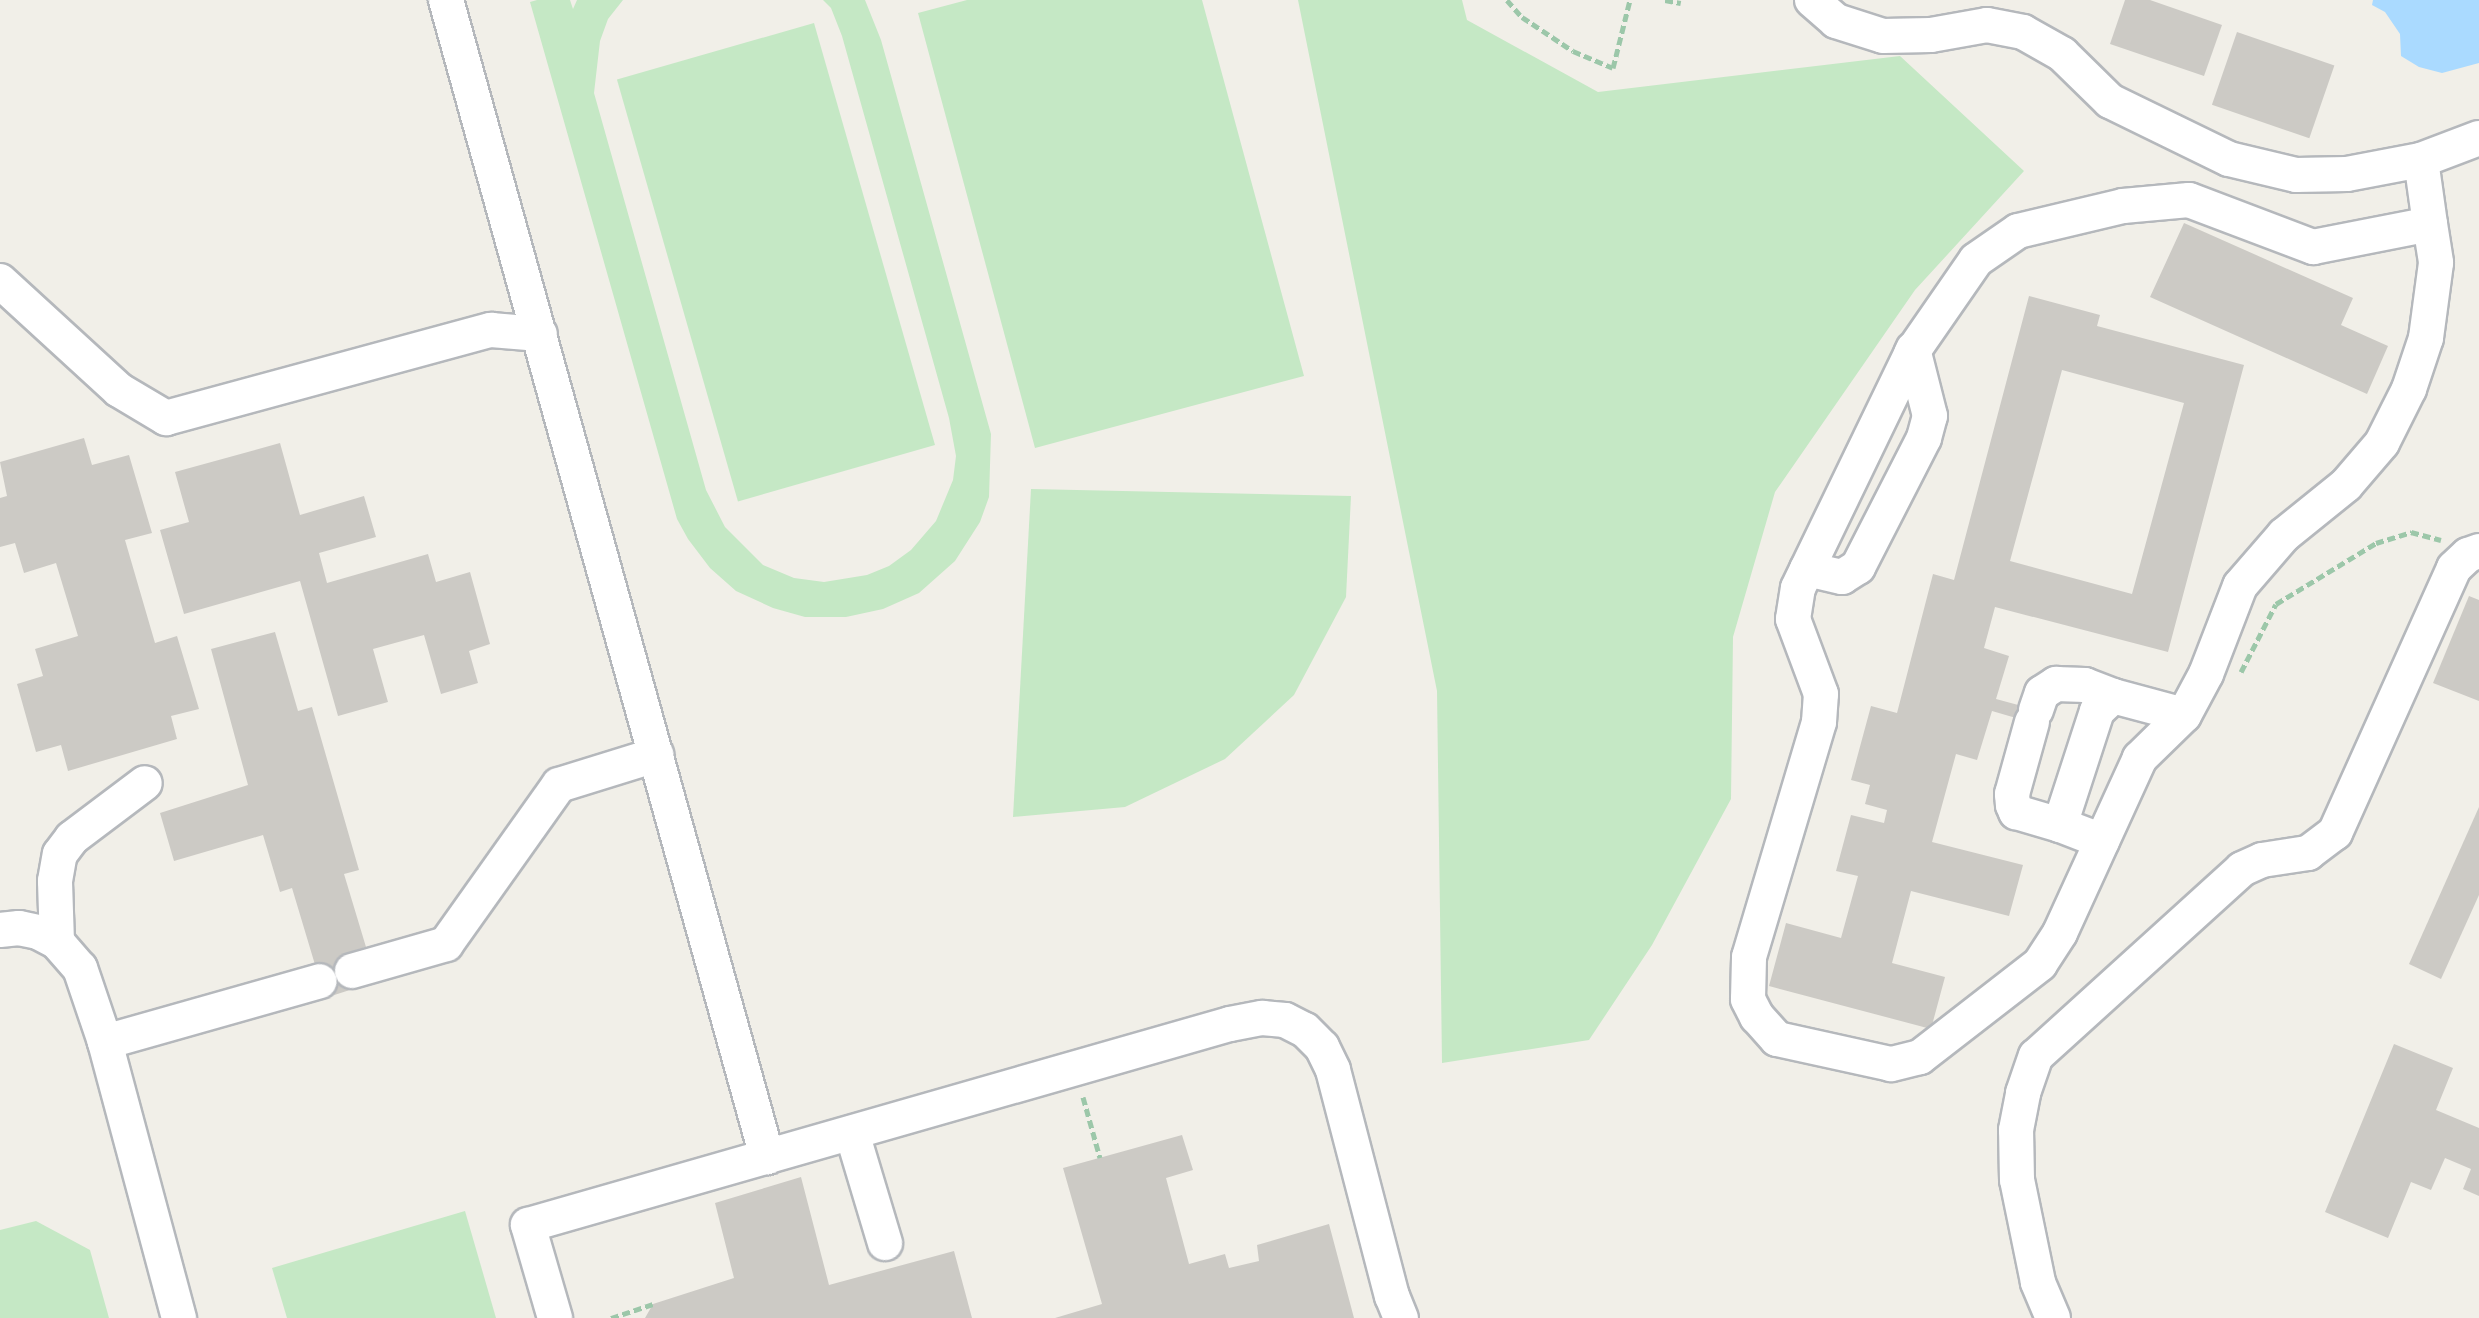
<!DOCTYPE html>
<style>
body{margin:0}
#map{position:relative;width:2479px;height:1318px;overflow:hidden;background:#f1efe8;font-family:"Titillium Web",sans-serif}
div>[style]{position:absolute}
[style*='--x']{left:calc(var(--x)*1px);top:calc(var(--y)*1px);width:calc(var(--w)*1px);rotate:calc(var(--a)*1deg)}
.green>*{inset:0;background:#c5e8c5;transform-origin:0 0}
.water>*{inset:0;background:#aadaff}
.building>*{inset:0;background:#cccac5;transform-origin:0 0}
.path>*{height:5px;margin-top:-2.5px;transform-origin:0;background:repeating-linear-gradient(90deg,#9cc7a9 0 8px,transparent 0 12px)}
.roads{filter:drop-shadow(2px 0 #b5b8bc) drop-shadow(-2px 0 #b5b8bc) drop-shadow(0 2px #b5b8bc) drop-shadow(0 -2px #b5b8bc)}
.minor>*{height:34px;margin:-17px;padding:0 17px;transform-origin:17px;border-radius:17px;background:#fff}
span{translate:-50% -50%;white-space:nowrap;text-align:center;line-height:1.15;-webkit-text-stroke:7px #fff;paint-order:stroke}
</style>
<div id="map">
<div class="green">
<i style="clip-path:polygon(537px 0,570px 0,573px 9px,577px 0,623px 0,608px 19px,600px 41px,594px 93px,706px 490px,725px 527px,763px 565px,794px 578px,824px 582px,867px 575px,889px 566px,911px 550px,936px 521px,953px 480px,956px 456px,949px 418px,842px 36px,831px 8px,823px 0,865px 0,881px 40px,991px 434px,989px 497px,980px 522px,955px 561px,919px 593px,883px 609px,846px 617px,805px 617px,773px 608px,736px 591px,710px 568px,688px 539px,677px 519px,530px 2px)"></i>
<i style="clip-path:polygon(967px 0,1202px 0,1304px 376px,1035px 448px,918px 13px)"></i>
<i style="clip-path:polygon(1298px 0,1462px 0,1467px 20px,1598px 92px,1900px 56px,2024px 171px,1915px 290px,1775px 492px,1733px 637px,1731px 799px,1652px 945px,1589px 1040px,1442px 1063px,1437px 691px)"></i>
<i style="left:814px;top:23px;width:439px;height:205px;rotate:74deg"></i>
<i style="clip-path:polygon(1031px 489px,1351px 496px,1346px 597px,1294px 695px,1225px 759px,1125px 807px,1013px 817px)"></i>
<i style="clip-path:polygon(465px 1211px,496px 1318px,287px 1318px,272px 1268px)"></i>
<i style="clip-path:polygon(36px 1221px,90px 1250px,109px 1318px,0 1318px,0 1230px)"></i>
</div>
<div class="water">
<i style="clip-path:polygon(2373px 0,2479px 0,2479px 63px,2442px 73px,2419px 67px,2401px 56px,2400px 34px,2385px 12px,2372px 5px)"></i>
</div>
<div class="building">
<i style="clip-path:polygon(2125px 0,2150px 0,2222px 25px,2204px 76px,2110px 44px)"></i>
<i style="left:2237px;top:32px;width:103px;height:77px;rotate:19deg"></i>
<i style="clip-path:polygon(2184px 223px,2353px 298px,2341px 325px,2388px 346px,2367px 394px,2150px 297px)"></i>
<i style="clip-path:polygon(evenodd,2029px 296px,2100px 315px,2097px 326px,2244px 365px,2168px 652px,1995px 607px,1984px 648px,2009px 656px,1996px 699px,2051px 714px,2047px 727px,1992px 711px,1977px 760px,1956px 754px,1932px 842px,2023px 865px,2009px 916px,1911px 891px,1892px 963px,1945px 977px,1931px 1029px,1769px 986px,1786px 923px,1841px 938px,1858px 876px,1836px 871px,1851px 815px,1884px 823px,1887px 810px,1865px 804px,1870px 785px,1851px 780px,1871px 706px,1897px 713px,1933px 574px,1954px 580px,2029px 296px,2062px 370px,2184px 403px,2132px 594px,2010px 561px,2062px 370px)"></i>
<i style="clip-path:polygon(84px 438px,92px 465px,129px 455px,152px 533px,125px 540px,155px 643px,177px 636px,199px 709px,171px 716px,177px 739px,68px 771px,61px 745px,36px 752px,17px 684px,43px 676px,35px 649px,78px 636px,56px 563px,24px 573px,15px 543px,0 547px,0 498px,7px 496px,0 462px)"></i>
<i style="clip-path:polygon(280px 443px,300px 515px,364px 496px,376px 537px,319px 553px,327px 583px,428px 554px,436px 582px,470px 572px,490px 644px,469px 651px,478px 683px,441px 694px,424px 635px,373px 649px,388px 702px,338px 716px,300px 581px,184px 614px,160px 530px,189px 522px,175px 472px)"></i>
<i style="clip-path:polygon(2469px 596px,2479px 600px,2479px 701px,2433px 683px)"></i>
<i style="clip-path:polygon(275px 632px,298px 711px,312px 707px,359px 870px,344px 874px,366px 947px,346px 953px,356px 988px,325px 998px,292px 888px,280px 892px,263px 835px,174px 861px,160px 813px,248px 785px,211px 649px)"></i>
<i style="clip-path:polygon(2479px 807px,2479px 895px,2441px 979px,2409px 964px)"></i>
<i style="clip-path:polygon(2394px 1044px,2453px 1068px,2436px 1110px,2479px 1128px,2479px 1196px,2463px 1189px,2471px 1169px,2445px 1158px,2431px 1190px,2411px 1182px,2388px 1238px,2325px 1212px)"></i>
<i style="clip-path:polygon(1182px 1135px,1193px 1170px,1166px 1178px,1189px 1264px,1225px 1254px,1229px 1268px,1259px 1261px,1257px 1245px,1329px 1224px,1354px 1318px,1055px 1318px,1102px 1304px,1063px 1168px)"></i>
<i style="clip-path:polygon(801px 1177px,829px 1285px,954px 1251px,972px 1318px,645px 1318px,653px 1304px,734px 1278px,715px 1203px)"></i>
</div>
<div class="path">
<i style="--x:1507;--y:0;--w:23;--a:49"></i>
<i style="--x:1522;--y:17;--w:61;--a:33.7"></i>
<i style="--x:1573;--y:51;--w:43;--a:23"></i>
<i style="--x:1613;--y:68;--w:70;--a:-76"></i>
<i style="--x:1665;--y:0;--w:16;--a:11"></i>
<i style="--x:2241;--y:672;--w:76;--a:-62.8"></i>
<i style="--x:2276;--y:604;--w:117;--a:-31.4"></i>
<i style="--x:2376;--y:543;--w:37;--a:-17"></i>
<i style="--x:2411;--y:532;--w:31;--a:15"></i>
<i style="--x:1083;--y:1097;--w:63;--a:74.4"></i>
<i style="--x:611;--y:1318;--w:44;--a:-18.4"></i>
</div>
<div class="roads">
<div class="minor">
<i style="--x:446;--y:0;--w:1201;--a:74.49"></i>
<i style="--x:1812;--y:0;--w:32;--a:41"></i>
<i style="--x:1836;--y:21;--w:49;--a:17.7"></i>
<i style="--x:1883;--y:36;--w:48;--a:-1.2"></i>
<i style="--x:1931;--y:35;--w:57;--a:-10.1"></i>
<i style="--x:1987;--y:25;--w:37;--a:11"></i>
<i style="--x:2023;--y:32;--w:45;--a:29.4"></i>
<i style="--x:2062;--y:54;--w:67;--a:44.4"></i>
<i style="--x:2110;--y:101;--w:132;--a:26"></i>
<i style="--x:2229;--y:159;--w:69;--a:13.4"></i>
<i style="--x:2296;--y:175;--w:51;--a:-1.1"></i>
<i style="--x:2347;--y:174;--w:75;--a:-10.7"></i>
<i style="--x:2421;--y:160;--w:62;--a:-20.8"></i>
<i style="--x:2421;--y:160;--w:65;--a:82"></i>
<i style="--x:2430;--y:224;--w:39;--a:81"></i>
<i style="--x:2436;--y:263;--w:76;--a:97.6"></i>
<i style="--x:2426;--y:338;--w:54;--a:108.4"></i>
<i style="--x:2409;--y:389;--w:60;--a:116.6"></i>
<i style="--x:2382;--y:443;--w:55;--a:130.6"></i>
<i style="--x:2346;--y:485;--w:80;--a:141.1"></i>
<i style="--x:2284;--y:535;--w:67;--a:130.8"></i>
<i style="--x:2240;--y:586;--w:94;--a:111.1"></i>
<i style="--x:2206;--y:674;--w:47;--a:118.2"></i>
<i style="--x:2184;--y:715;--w:62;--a:135.7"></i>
<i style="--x:2140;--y:758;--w:192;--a:114.6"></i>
<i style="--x:2060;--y:933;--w:37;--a:123"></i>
<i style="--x:2040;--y:964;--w:152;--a:142.2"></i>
<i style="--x:1920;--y:1057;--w:30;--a:166"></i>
<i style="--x:1891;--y:1064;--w:117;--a:-167.6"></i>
<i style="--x:1777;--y:1039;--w:30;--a:-132"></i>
<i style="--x:1757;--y:1017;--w:20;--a:-117"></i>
<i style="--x:1748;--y:999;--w:42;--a:-88.6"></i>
<i style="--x:1749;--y:957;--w:245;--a:-73.4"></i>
<i style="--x:1819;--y:722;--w:28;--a:-86"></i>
<i style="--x:1821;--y:694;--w:80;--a:-110.5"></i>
<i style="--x:1793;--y:619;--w:31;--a:-81"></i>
<i style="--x:1798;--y:588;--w:260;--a:-64.2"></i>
<i style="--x:1911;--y:354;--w:114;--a:-55.3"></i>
<i style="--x:1976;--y:260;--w:51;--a:-34.6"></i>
<i style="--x:2018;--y:231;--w:108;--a:-13.4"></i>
<i style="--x:2123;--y:206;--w:66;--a:-5.2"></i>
<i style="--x:2189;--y:200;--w:133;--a:20.8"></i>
<i style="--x:2313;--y:247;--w:119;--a:-11.1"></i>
<i style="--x:0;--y:281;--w:161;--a:42.5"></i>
<i style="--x:119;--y:390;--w:55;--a:30.8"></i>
<i style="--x:166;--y:418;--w:337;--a:-15.2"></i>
<i style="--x:491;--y:330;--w:49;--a:4.7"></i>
<i style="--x:1807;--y:569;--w:36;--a:13"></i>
<i style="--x:1842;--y:577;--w:19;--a:-32"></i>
<i style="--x:1858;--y:567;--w:145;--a:-62.9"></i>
<i style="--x:1924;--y:438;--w:23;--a:-75"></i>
<i style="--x:1930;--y:416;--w:69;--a:-104.2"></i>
<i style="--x:2036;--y:710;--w:18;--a:-71"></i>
<i style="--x:2042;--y:693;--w:17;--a:-33"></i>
<i style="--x:2056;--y:684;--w:29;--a:2"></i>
<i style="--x:2085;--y:685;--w:30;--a:21"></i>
<i style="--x:2032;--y:722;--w:75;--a:105.5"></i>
<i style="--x:2012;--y:794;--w:11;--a:85"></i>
<i style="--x:2013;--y:805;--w:8;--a:67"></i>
<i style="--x:2016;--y:812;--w:46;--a:16.5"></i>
<i style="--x:2102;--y:841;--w:45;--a:-159.1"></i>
<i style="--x:2060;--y:825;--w:120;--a:-72"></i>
<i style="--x:2097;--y:711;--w:22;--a:-43"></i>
<i style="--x:2113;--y:696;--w:73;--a:15"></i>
<i style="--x:0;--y:930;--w:19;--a:-6"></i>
<i style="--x:19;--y:928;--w:19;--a:12"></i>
<i style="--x:38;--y:932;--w:21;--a:28"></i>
<i style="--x:57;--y:942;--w:35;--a:49"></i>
<i style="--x:80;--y:968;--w:78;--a:71.3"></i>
<i style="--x:105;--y:1042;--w:286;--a:75"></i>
<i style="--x:57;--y:942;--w:61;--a:-91.9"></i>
<i style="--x:55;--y:881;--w:27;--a:-80"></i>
<i style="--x:60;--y:854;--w:20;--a:-53"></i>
<i style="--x:72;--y:838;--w:91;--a:-37"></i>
<i style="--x:352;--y:971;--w:98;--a:-16"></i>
<i style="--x:446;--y:944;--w:195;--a:-54.6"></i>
<i style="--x:559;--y:785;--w:102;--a:-17.2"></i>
<i style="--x:105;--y:1042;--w:223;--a:-15.8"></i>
<i style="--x:852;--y:1133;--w:115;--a:73.3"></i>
<i style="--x:555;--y:1318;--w:97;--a:-106.2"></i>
<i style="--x:528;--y:1225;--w:730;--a:-15.98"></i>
<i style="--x:1230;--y:1024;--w:33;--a:-11"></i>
<i style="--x:1262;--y:1018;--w:23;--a:5"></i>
<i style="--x:1285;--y:1020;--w:22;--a:27"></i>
<i style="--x:1305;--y:1030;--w:24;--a:45"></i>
<i style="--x:1322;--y:1047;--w:25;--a:64"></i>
<i style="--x:1333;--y:1070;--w:234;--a:75.4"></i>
<i style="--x:1392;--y:1296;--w:24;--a:68"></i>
<i style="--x:2053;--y:1318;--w:39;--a:-113"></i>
<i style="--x:2038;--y:1282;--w:104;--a:-101.6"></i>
<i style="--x:2017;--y:1180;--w:50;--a:-91.1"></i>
<i style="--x:2016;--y:1130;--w:38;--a:-79"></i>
<i style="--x:2023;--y:1093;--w:39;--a:-71"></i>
<i style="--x:2036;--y:1056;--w:278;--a:-42.2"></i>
<i style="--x:2242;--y:869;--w:22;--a:-24"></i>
<i style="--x:2262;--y:860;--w:47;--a:-8.7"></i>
<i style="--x:2308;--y:853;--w:34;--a:-37"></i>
<i style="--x:2335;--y:833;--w:290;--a:-65.8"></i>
<i style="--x:2454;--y:568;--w:19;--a:-43"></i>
<i style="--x:2468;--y:555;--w:12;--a:-20"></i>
</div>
</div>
</div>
